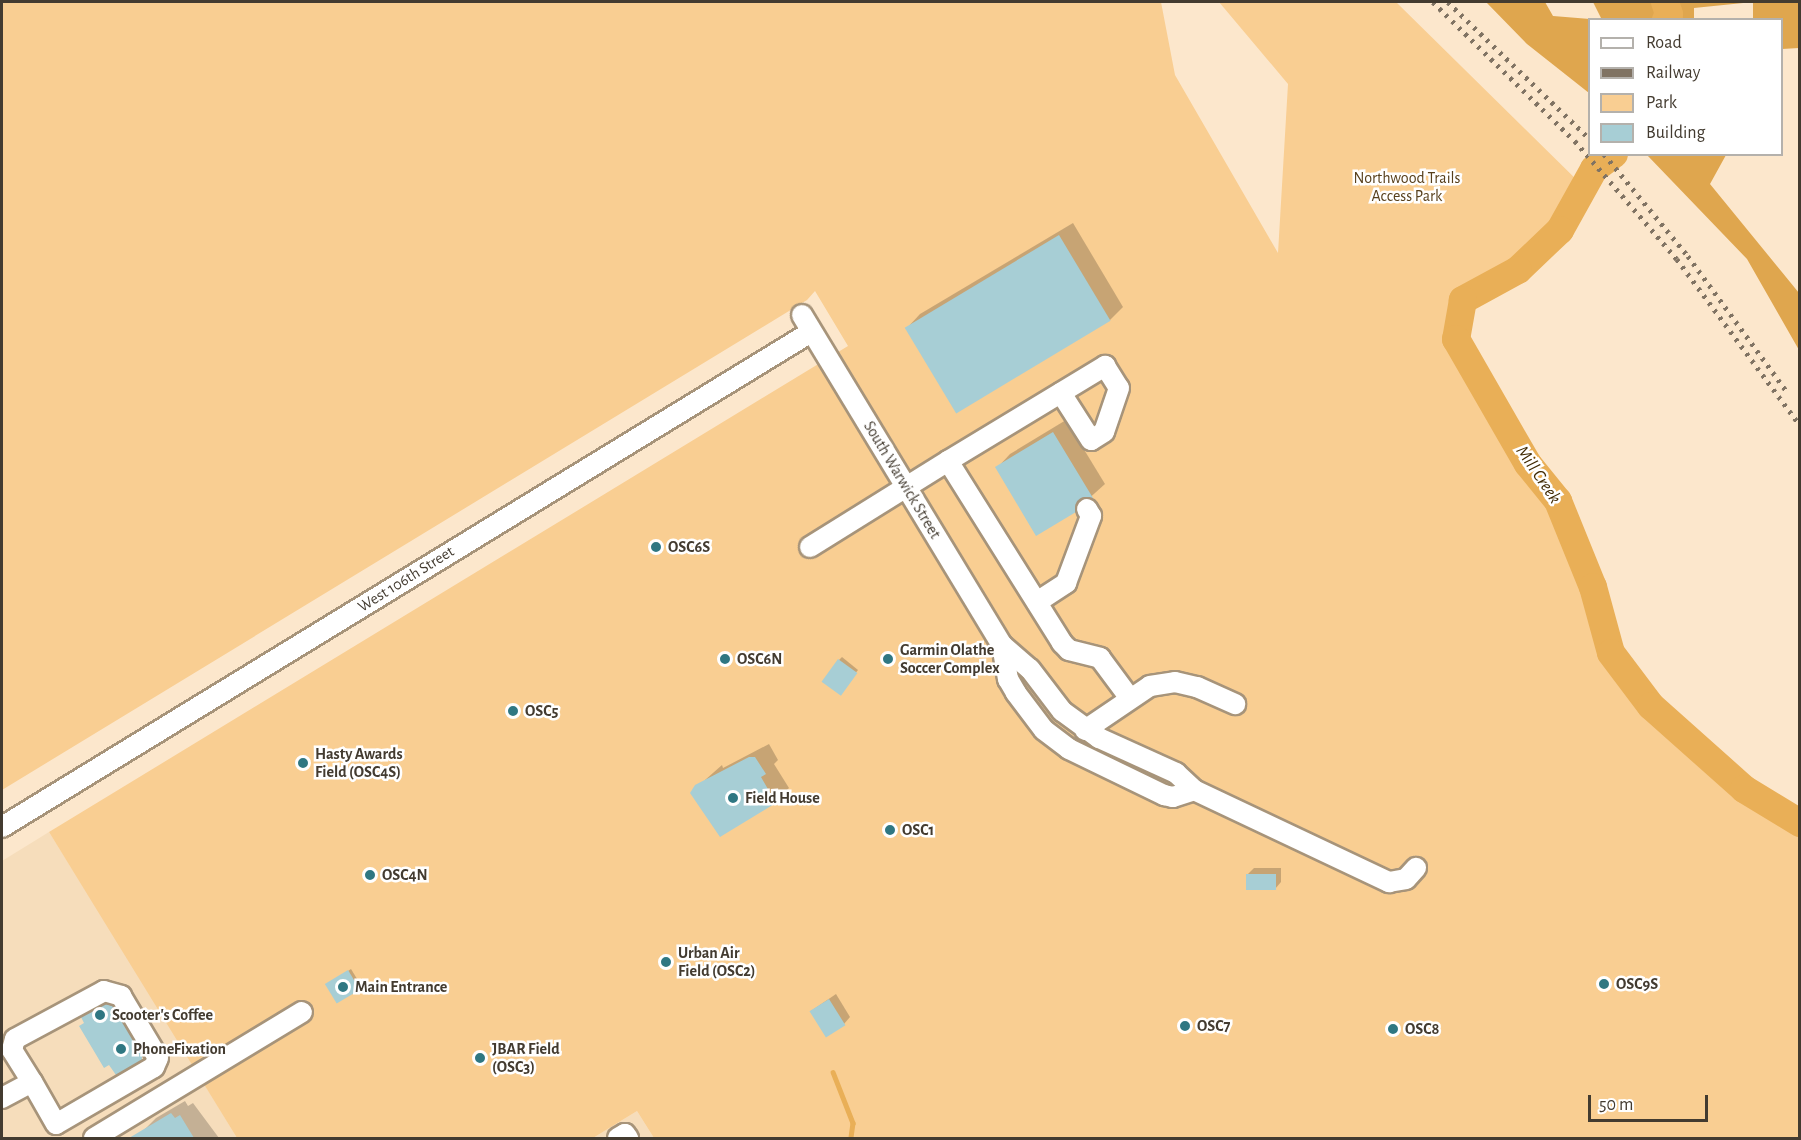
<!DOCTYPE html>
<style>
body{margin:0}
#map{position:relative;width:1801px;height:1140px;overflow:hidden;background:#fce7cc;font-family:"Alegreya Sans",sans-serif}
div>[style]{position:absolute}
[style*='--x']{left:calc(var(--x)*1px);top:calc(var(--y)*1px);width:calc(var(--w)*1px);rotate:calc(var(--a)*1deg)}
.built>*{inset:0;background:#f6ddbb}
.green>*{inset:0;background:#f9ce92}
.forest>*{inset:0;background:#dfa64e}
.shadow>*{inset:0;background:#0003}
.stream>*{height:4.5px;margin:-2.25px;padding:0 2.25px;transform-origin:2.25px;border-radius:2.25px;background:#e9af57}
.river>*{height:28px;margin:-14px;padding:0 14px;transform-origin:14px;border-radius:14px;background:#e9af57}
.building>*{inset:0;background:#a7ced5;transform-origin:0 0}
.roads{filter:drop-shadow(2px 0 #a7947a) drop-shadow(-2px 0 #a7947a) drop-shadow(0 2px #a7947a) drop-shadow(0 -2px #a7947a)}
.minor>*{height:20px;margin:-10px;padding:0 10px;transform-origin:10px;border-radius:10px;background:#fff}
.rail>*{height:4.5px;margin-top:-2.25px;transform-origin:0;background:repeating-linear-gradient(90deg,#807363 0 3px,transparent 0 9px)}
.dots>*{width:16px;height:16px;translate:-50% -50%;box-sizing:border-box;border:3px solid #fff;border-radius:50%}
span{translate:-50% -50%;white-space:nowrap;text-align:center;line-height:1.15;-webkit-text-stroke:5px #fff;paint-order:stroke}
.park-label{font-size:16px;color:#573f1b}
.street-label{font-size:16px;color:#433b30}
.poi-label{font-size:16px;color:#433b30;font-weight:700}
.left{translate:0 -50%;text-align:left}
.water-label{font-size:18px;color:#412a03;font-style:italic}
.frame{position:absolute;inset:0;border:3px solid #433b30;pointer-events:none}
.legend{position:absolute;left:1588px;top:18px;width:195px;height:138px;box-sizing:border-box;background:#fff;border:2px solid #b4b1ac;margin:0;padding:8px 10px;list-style:none;font-size:18px;color:#433b30}
.legend li{display:flex;align-items:center;gap:12px;height:30px}
.legend b{width:30px;border:2px solid #b4b1ac}
.scale{position:absolute;left:1588px;top:1095px;width:120px;height:27px;box-sizing:border-box;border:3px solid #433b30;border-top:0;padding-left:8px;font-size:18px;line-height:21px;white-space:nowrap;color:#433b30;-webkit-text-stroke:4px #fff;paint-order:stroke}
</style>
<div id="map">
<div class="built">
<i style="clip-path:polygon(49px 832px,134px 968px,237px 1138px,2px 1138px,2px 861px)"></i>
<i style="clip-path:polygon(637px 1111px,654px 1138px,593px 1138px)"></i>
</div>
<div class="green">
<i style="clip-path:polygon(2px 2px,1161px 2px,1175px 75px,1278px 253px,1288px 84px,1219px 2px,1396px 2px,1586px 189px,1560px 230px,1518px 270px,1463px 300px,1456px 339px,1528px 464px,1558px 501px,1593px 587px,1611px 653px,1651px 706px,1744px 789px,1799px 823px,1799px 1138px,654px 1138px,637px 1111px,593px 1138px,237px 1138px,49px 832px,848px 346px,815px 291px,807px 300px,2px 790px)"></i>
</div>
<div class="forest">
<i style="clip-path:polygon(1486px 2px,1545px 2px,1553px 16px,1590px 19px,1589px 93px,1527px 44px)"></i>
<i style="clip-path:polygon(1593px 2px,1799px 2px,1799px 48px,1782px 49px,1782px 20px,1753px 19px,1753px 2px,1694px 8px,1694px 19px,1602px 20px)"></i>
<i style="clip-path:polygon(1647px 155px,1726px 155px,1710px 184px,1799px 293px,1799px 350px,1747px 259px)"></i>
</div>
<div class="shadow">
<i style="clip-path:polygon(1073px 223px,1123px 307px,1110px 320px,907px 328px,920px 314px)"></i>
<i style="clip-path:polygon(1066px 420px,1105px 484px,1075px 511px,997px 468px,1010px 454px)"></i>
<i style="clip-path:polygon(842px 657px,858px 670px,842px 690px,839px 660px)"></i>
<i style="clip-path:polygon(769px 744px,778px 760px,774px 764px,789px 788px,775px 801px,721px 835px,705px 780px,722px 765px,723px 768px)"></i>
<i style="clip-path:polygon(1254px 868px,1281px 868px,1281px 882px,1275px 889px,1248px 874px)"></i>
<i style="clip-path:polygon(351px 969px,362px 987px,359px 989px,327px 985px)"></i>
<i style="clip-path:polygon(836px 994px,850px 1017px,844px 1024px,811px 1011px)"></i>
<i style="clip-path:polygon(111px 1000px,118px 1002px,146px 1054px,141px 1059px,83px 1017px)"></i>
<i style="clip-path:polygon(185px 1101px,188px 1106px,193px 1103px,219px 1138px,146px 1138px,143px 1131px,156px 1118px)"></i>
</div>
<div class="stream">
<i style="--x:833;--y:1072;--w:55;--a:68.6"></i>
<i style="--x:853;--y:1123;--w:15;--a:98"></i>
</div>
<div class="river">
<i style="--x:1665;--y:2;--w:13;--a:72"></i>
<i style="--x:1669;--y:14;--w:7;--a:117"></i>
<i style="--x:1614;--y:154;--w:25;--a:143"></i>
<i style="--x:1594;--y:169;--w:70;--a:119.1"></i>
<i style="--x:1560;--y:230;--w:58;--a:136.4"></i>
<i style="--x:1518;--y:270;--w:63;--a:151.4"></i>
<i style="--x:1463;--y:300;--w:40;--a:100"></i>
<i style="--x:1456;--y:339;--w:144;--a:60.1"></i>
<i style="--x:1528;--y:464;--w:48;--a:51"></i>
<i style="--x:1558;--y:501;--w:93;--a:67.9"></i>
<i style="--x:1593;--y:587;--w:68;--a:74.7"></i>
<i style="--x:1611;--y:653;--w:66;--a:53"></i>
<i style="--x:1651;--y:706;--w:125;--a:41.7"></i>
<i style="--x:1744;--y:789;--w:66;--a:31.3"></i>
</div>
<div class="building">
<i style="left:1059px;top:235px;width:100px;height:180px;rotate:59deg"></i>
<i style="clip-path:polygon(1053px 432px,1093px 498px,1081px 499px,1076px 512px,1036px 536px,995px 467px)"></i>
<i style="left:838px;top:659px;width:24px;height:28px;rotate:36deg"></i>
<i style="clip-path:polygon(749px 757px,755px 757px,766px 774px,761px 777px,776px 803px,720px 837px,690px 793px,695px 785px)"></i>
<i style="left:1246px;top:874px;width:30px;height:16px"></i>
<i style="left:348px;top:970px;width:23px;height:27px;rotate:59deg"></i>
<i style="left:829px;top:999px;width:31px;height:23px;rotate:58deg"></i>
<i style="clip-path:polygon(105px 1004px,113px 1006px,142px 1055px,142px 1060px,116px 1075px,109px 1065px,104px 1068px,79px 1026px,84px 1023px,81px 1017px)"></i>
<i style="clip-path:polygon(171px 1113px,175px 1118px,180px 1115px,194px 1138px,129px 1138px)"></i>
</div>
<div class="roads">
<div class="minor">
<i style="--x:802;--y:315;--w:386;--a:58.8"></i>
<i style="--x:1002;--y:645;--w:37;--a:41"></i>
<i style="--x:1030;--y:669;--w:53;--a:52.7"></i>
<i style="--x:1062;--y:711;--w:46;--a:36.1"></i>
<i style="--x:1099;--y:738;--w:85;--a:24.4"></i>
<i style="--x:1176;--y:773;--w:25;--a:43"></i>
<i style="--x:1194;--y:790;--w:216;--a:25.3"></i>
<i style="--x:1389;--y:882;--w:17;--a:-10"></i>
<i style="--x:1406;--y:879;--w:15;--a:-48"></i>
<i style="--x:948;--y:461;--w:215;--a:57.9"></i>
<i style="--x:1062;--y:643;--w:10;--a:45"></i>
<i style="--x:1069;--y:650;--w:32;--a:14"></i>
<i style="--x:1100;--y:658;--w:49;--a:53.4"></i>
<i style="--x:810;--y:547;--w:163;--a:-31.9"></i>
<i style="--x:948;--y:461;--w:184;--a:-31.2"></i>
<i style="--x:1105;--y:366;--w:26;--a:58"></i>
<i style="--x:1119;--y:388;--w:46;--a:108.8"></i>
<i style="--x:1104;--y:432;--w:15;--a:148"></i>
<i style="--x:1091;--y:440;--w:56;--a:-122.6"></i>
<i style="--x:1037;--y:602;--w:35;--a:-33"></i>
<i style="--x:1066;--y:583;--w:72;--a:-69.5"></i>
<i style="--x:1091;--y:516;--w:8;--a:-120"></i>
<i style="--x:1002;--y:645;--w:35;--a:80"></i>
<i style="--x:1008;--y:679;--w:16;--a:60"></i>
<i style="--x:1016;--y:693;--w:46;--a:52.9"></i>
<i style="--x:1044;--y:730;--w:31;--a:37"></i>
<i style="--x:1069;--y:749;--w:106;--a:25.8"></i>
<i style="--x:1164;--y:795;--w:9;--a:13"></i>
<i style="--x:1173;--y:797;--w:22;--a:-18"></i>
<i style="--x:1085;--y:730;--w:78;--a:-34.1"></i>
<i style="--x:1150;--y:686;--w:25;--a:-9"></i>
<i style="--x:1175;--y:682;--w:23;--a:13"></i>
<i style="--x:1197;--y:687;--w:42;--a:24.1"></i>
<i style="--x:2;--y:827;--w:948;--a:-31.46"></i>
<i style="--x:2;--y:1098;--w:34;--a:-28"></i>
<i style="--x:32;--y:1082;--w:38;--a:-122"></i>
<i style="--x:12;--y:1050;--w:11;--a:-75"></i>
<i style="--x:15;--y:1039;--w:101;--a:-28.3"></i>
<i style="--x:104;--y:991;--w:18;--a:16"></i>
<i style="--x:121;--y:996;--w:72;--a:59.2"></i>
<i style="--x:158;--y:1058;--w:10;--a:114"></i>
<i style="--x:154;--y:1067;--w:113;--a:149.8"></i>
<i style="--x:56;--y:1124;--w:48;--a:-119.7"></i>
<i style="--x:94;--y:1138;--w:243;--a:-31.2"></i>
<i style="--x:618;--y:1138;--w:8;--a:-30"></i>
<i style="--x:625;--y:1134;--w:5;--a:53"></i>
</div>
</div>
<div class="rail">
<i style="--x:1433;--y:2;--w:199;--a:44.4"></i>
<i style="--x:1575;--y:141;--w:156;--a:49.2"></i>
<i style="--x:1677;--y:259;--w:207;--a:53.5"></i>
<i style="--x:1448;--y:2;--w:197;--a:44"></i>
<i style="--x:1604;--y:154;--w:132;--a:50.5"></i>
<i style="--x:1688;--y:256;--w:168;--a:53.9"></i>
</div>
<div class="dots">
<i style="left:656px;top:547px;background:#2f7782"></i>
<i style="left:725px;top:659px;background:#2f7782"></i>
<i style="left:888px;top:659px;background:#2f7782"></i>
<i style="left:513px;top:711px;background:#2f7782"></i>
<i style="left:303px;top:763px;background:#2f7782"></i>
<i style="left:733px;top:798px;background:#2f7782"></i>
<i style="left:890px;top:830px;background:#2f7782"></i>
<i style="left:370px;top:875px;background:#2f7782"></i>
<i style="left:666px;top:962px;background:#2f7782"></i>
<i style="left:1604px;top:984px;background:#2f7782"></i>
<i style="left:343px;top:987px;background:#2f7782"></i>
<i style="left:100px;top:1015px;background:#2f7782"></i>
<i style="left:1185px;top:1026px;background:#2f7782"></i>
<i style="left:1393px;top:1029px;background:#2f7782"></i>
<i style="left:121px;top:1049px;background:#2f7782"></i>
<i style="left:480px;top:1058px;background:#2f7782"></i>
</div>
<div class="park-label">
<span style="left:1407px;top:187px">Northwood Trails<br>Access Park</span>
</div>
<div class="street-label">
<span style="left:902px;top:480px;rotate:59deg">South Warwick Street</span>
<span style="left:406px;top:579px;rotate:-32deg">West 106th Street</span>
</div>
<div class="poi-label">
<span class="left" style="left:668px;top:547px">OSC6S</span>
<span class="left" style="left:900px;top:659px">Garmin Olathe<br>Soccer Complex</span>
<span class="left" style="left:737px;top:659px">OSC6N</span>
<span class="left" style="left:525px;top:711px">OSC5</span>
<span class="left" style="left:315px;top:763px">Hasty Awards<br>Field (OSC4S)</span>
<span class="left" style="left:745px;top:798px">Field House</span>
<span class="left" style="left:902px;top:830px">OSC1</span>
<span class="left" style="left:382px;top:875px">OSC4N</span>
<span class="left" style="left:678px;top:962px">Urban Air<br>Field (OSC2)</span>
<span class="left" style="left:1616px;top:984px">OSC9S</span>
<span class="left" style="left:355px;top:987px">Main Entrance</span>
<span class="left" style="left:112px;top:1015px">Scooter's Coffee</span>
<span class="left" style="left:1197px;top:1026px">OSC7</span>
<span class="left" style="left:1405px;top:1029px">OSC8</span>
<span class="left" style="left:133px;top:1049px">PhoneFixation</span>
<span class="left" style="left:492px;top:1058px">JBAR Field<br>(OSC3)</span>
</div>
<div class="water-label">
<span style="left:1538px;top:475px;rotate:56deg">Mill Creek</span>
</div>
<div class="frame"></div>
<ul class="legend">
<li><b style="height:8px;background:#fff"></b>Road</li>
<li><b style="height:8px;background:#807363"></b>Railway</li>
<li><b style="height:16px;background:#f9ce92"></b>Park</li>
<li><b style="height:16px;background:#a7ced5"></b>Building</li>
</ul>
<div class="scale">50 m</div>
</div>
